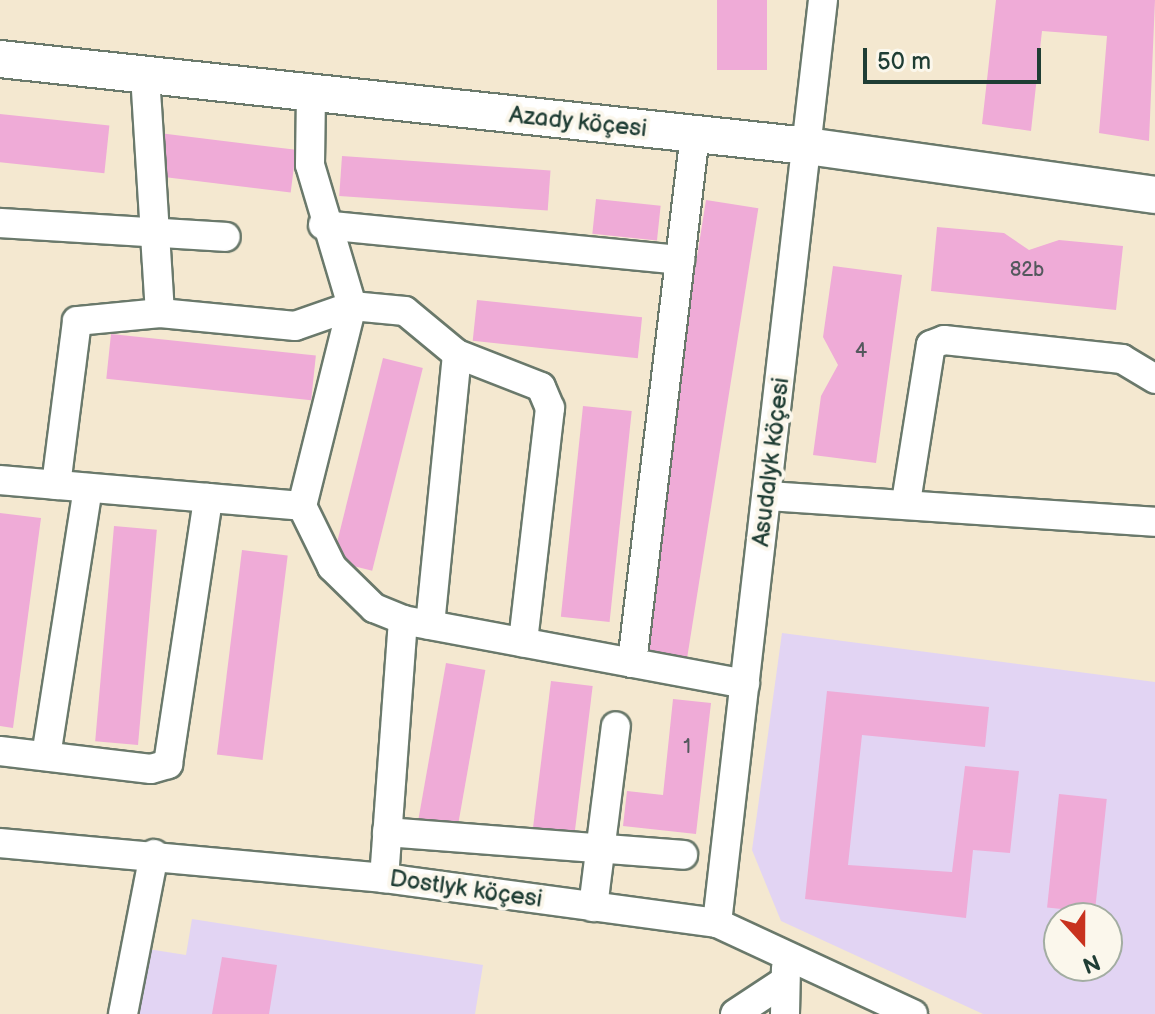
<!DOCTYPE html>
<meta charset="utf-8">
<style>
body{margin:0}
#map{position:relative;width:1155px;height:1014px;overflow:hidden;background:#f4e8d0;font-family:"Balsamiq Sans",sans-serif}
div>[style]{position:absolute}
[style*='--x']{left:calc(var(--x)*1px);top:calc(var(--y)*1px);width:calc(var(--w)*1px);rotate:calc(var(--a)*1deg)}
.built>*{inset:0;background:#e2d4f3}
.building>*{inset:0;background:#efabd7;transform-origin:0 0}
.roads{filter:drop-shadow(2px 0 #6a796b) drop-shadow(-2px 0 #6a796b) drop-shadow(0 2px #6a796b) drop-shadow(0 -2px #6a796b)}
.minor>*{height:28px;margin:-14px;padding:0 14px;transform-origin:14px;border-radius:14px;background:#fff}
.major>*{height:36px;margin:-18px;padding:0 18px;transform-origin:18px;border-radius:18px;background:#fff}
span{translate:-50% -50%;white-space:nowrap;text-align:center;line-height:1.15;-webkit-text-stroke:8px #fbf7ec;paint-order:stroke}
.number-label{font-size:20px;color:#53585d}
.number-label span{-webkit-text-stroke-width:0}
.street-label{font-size:24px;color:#1f3d34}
.north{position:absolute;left:1043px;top:902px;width:80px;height:80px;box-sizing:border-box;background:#fbf7ec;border:2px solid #a3ada2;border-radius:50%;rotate:159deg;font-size:22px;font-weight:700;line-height:32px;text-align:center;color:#1f3d34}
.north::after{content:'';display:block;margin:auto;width:28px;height:36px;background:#c8321e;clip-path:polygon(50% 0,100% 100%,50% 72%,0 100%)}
.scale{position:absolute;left:863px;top:48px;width:178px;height:36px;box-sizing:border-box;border:4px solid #1f3d34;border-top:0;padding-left:10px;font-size:24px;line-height:28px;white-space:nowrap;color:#1f3d34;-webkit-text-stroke:6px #fbf7ec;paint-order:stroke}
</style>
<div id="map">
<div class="built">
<i style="clip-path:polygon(evenodd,782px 633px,1155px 682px,1155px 1014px,983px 1014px,781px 921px,752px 850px,782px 633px,1059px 918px,1107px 918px,1107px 966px,1059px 966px,1059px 918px)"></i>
<i style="clip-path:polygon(192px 919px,483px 965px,475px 1014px,138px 1014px,148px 949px,186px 955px)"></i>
</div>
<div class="building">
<i style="left:717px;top:0;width:50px;height:70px"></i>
<i style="clip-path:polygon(996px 0,1155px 0,1149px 141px,1099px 133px,1107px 36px,1042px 31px,1031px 131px,982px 124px)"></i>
<i style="left:0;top:114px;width:110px;height:48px;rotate:6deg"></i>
<i style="left:159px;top:133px;width:138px;height:43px;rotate:7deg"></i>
<i style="left:342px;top:156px;width:209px;height:40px;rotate:4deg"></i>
<i style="left:596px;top:199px;width:65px;height:35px;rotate:6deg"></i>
<i style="left:706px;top:200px;width:53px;height:466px;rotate:9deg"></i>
<i style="clip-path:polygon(937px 227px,1004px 233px,1029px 250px,1059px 240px,1123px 246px,1116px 310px,931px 291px)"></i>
<i style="clip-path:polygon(833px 266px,902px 275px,876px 463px,813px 455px,821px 396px,838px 365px,823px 337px)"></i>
<i style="left:477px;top:300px;width:166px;height:41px;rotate:6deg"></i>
<i style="left:111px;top:334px;width:206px;height:45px;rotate:6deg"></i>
<i style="left:383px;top:358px;width:41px;height:209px;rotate:14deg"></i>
<i style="left:583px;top:406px;width:49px;height:212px;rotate:6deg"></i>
<i style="clip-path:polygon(0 513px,41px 518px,13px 728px,0 726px)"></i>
<i style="left:114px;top:526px;width:43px;height:216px;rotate:5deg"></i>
<i style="left:242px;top:550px;width:46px;height:206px;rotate:7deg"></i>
<i style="left:446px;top:663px;width:40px;height:161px;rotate:10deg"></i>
<i style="left:551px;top:681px;width:42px;height:155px;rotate:7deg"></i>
<i style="clip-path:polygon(827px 691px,989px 707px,985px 747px,862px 735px,848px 865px,952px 872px,965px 766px,1019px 771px,1010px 853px,973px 850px,966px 918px,805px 899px)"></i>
<i style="clip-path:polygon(673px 699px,711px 703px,696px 834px,623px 826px,627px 791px,663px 795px)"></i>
<i style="left:1059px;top:794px;width:48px;height:114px;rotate:6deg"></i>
<i style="clip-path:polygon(222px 957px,277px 965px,269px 1014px,212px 1014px)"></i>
</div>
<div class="roads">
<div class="minor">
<i style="--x:145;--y:75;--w:238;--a:86.4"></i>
<i style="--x:160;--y:313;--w:136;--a:5.5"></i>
<i style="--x:295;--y:326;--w:60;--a:-19.3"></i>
<i style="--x:311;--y:93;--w:72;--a:90.8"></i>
<i style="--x:310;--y:165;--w:147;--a:73.4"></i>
<i style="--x:352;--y:306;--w:53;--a:5.4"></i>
<i style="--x:405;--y:311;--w:67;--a:39.6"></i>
<i style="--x:457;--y:354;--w:90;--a:21.4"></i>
<i style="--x:541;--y:387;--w:23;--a:67"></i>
<i style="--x:550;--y:408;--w:236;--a:96.6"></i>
<i style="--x:0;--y:223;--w:226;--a:3.5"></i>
<i style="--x:323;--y:225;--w:359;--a:5.6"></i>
<i style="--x:0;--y:480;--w:303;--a:4.9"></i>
<i style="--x:302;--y:506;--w:68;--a:63.8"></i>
<i style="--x:332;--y:567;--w:59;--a:44.3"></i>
<i style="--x:374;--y:608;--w:31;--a:22"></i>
<i style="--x:403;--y:620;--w:259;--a:94.2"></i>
<i style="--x:56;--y:485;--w:165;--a:-82.7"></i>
<i style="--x:77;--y:321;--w:83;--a:-5.5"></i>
<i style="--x:767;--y:496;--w:389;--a:3.8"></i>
<i style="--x:906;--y:502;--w:159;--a:-81"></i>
<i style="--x:931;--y:345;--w:14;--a:-21"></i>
<i style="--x:944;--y:340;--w:179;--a:6.1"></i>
<i style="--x:1122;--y:359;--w:39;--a:31"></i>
<i style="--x:302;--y:506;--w:206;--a:-76"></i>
<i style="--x:403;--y:620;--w:348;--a:10.6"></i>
<i style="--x:430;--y:625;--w:272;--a:-84.3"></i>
<i style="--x:632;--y:663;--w:533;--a:-83.21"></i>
<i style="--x:0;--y:751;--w:152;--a:6.8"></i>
<i style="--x:151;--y:769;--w:18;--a:-16"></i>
<i style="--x:168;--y:764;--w:269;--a:-81.4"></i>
<i style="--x:46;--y:756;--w:271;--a:-81.1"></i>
<i style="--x:387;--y:832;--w:297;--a:4.4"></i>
<i style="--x:0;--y:843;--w:386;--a:5.2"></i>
<i style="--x:384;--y:878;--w:336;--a:7.7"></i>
<i style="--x:717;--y:923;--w:216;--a:24.9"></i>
<i style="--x:593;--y:907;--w:182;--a:-82.8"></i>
<i style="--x:717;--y:923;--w:929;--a:-83.45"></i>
<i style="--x:123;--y:1014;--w:163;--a:-79"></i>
<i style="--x:735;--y:1014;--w:60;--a:-33.4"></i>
<i style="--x:785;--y:1014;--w:46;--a:-88.8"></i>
</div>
<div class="major">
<i style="--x:0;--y:59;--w:812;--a:6.15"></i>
<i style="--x:807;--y:146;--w:351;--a:8"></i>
</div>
</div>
<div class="number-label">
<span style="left:1027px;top:270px">82b</span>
<span style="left:861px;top:351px">4</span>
<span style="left:687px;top:747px">1</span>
</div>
<div class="street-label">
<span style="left:578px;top:122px;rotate:6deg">Azady köçesi</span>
<span style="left:771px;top:462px;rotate:-83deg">Asudalyk köçesi</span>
<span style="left:466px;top:889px;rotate:8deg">Dostlyk köçesi</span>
</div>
<div class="north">N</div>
<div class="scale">50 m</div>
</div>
